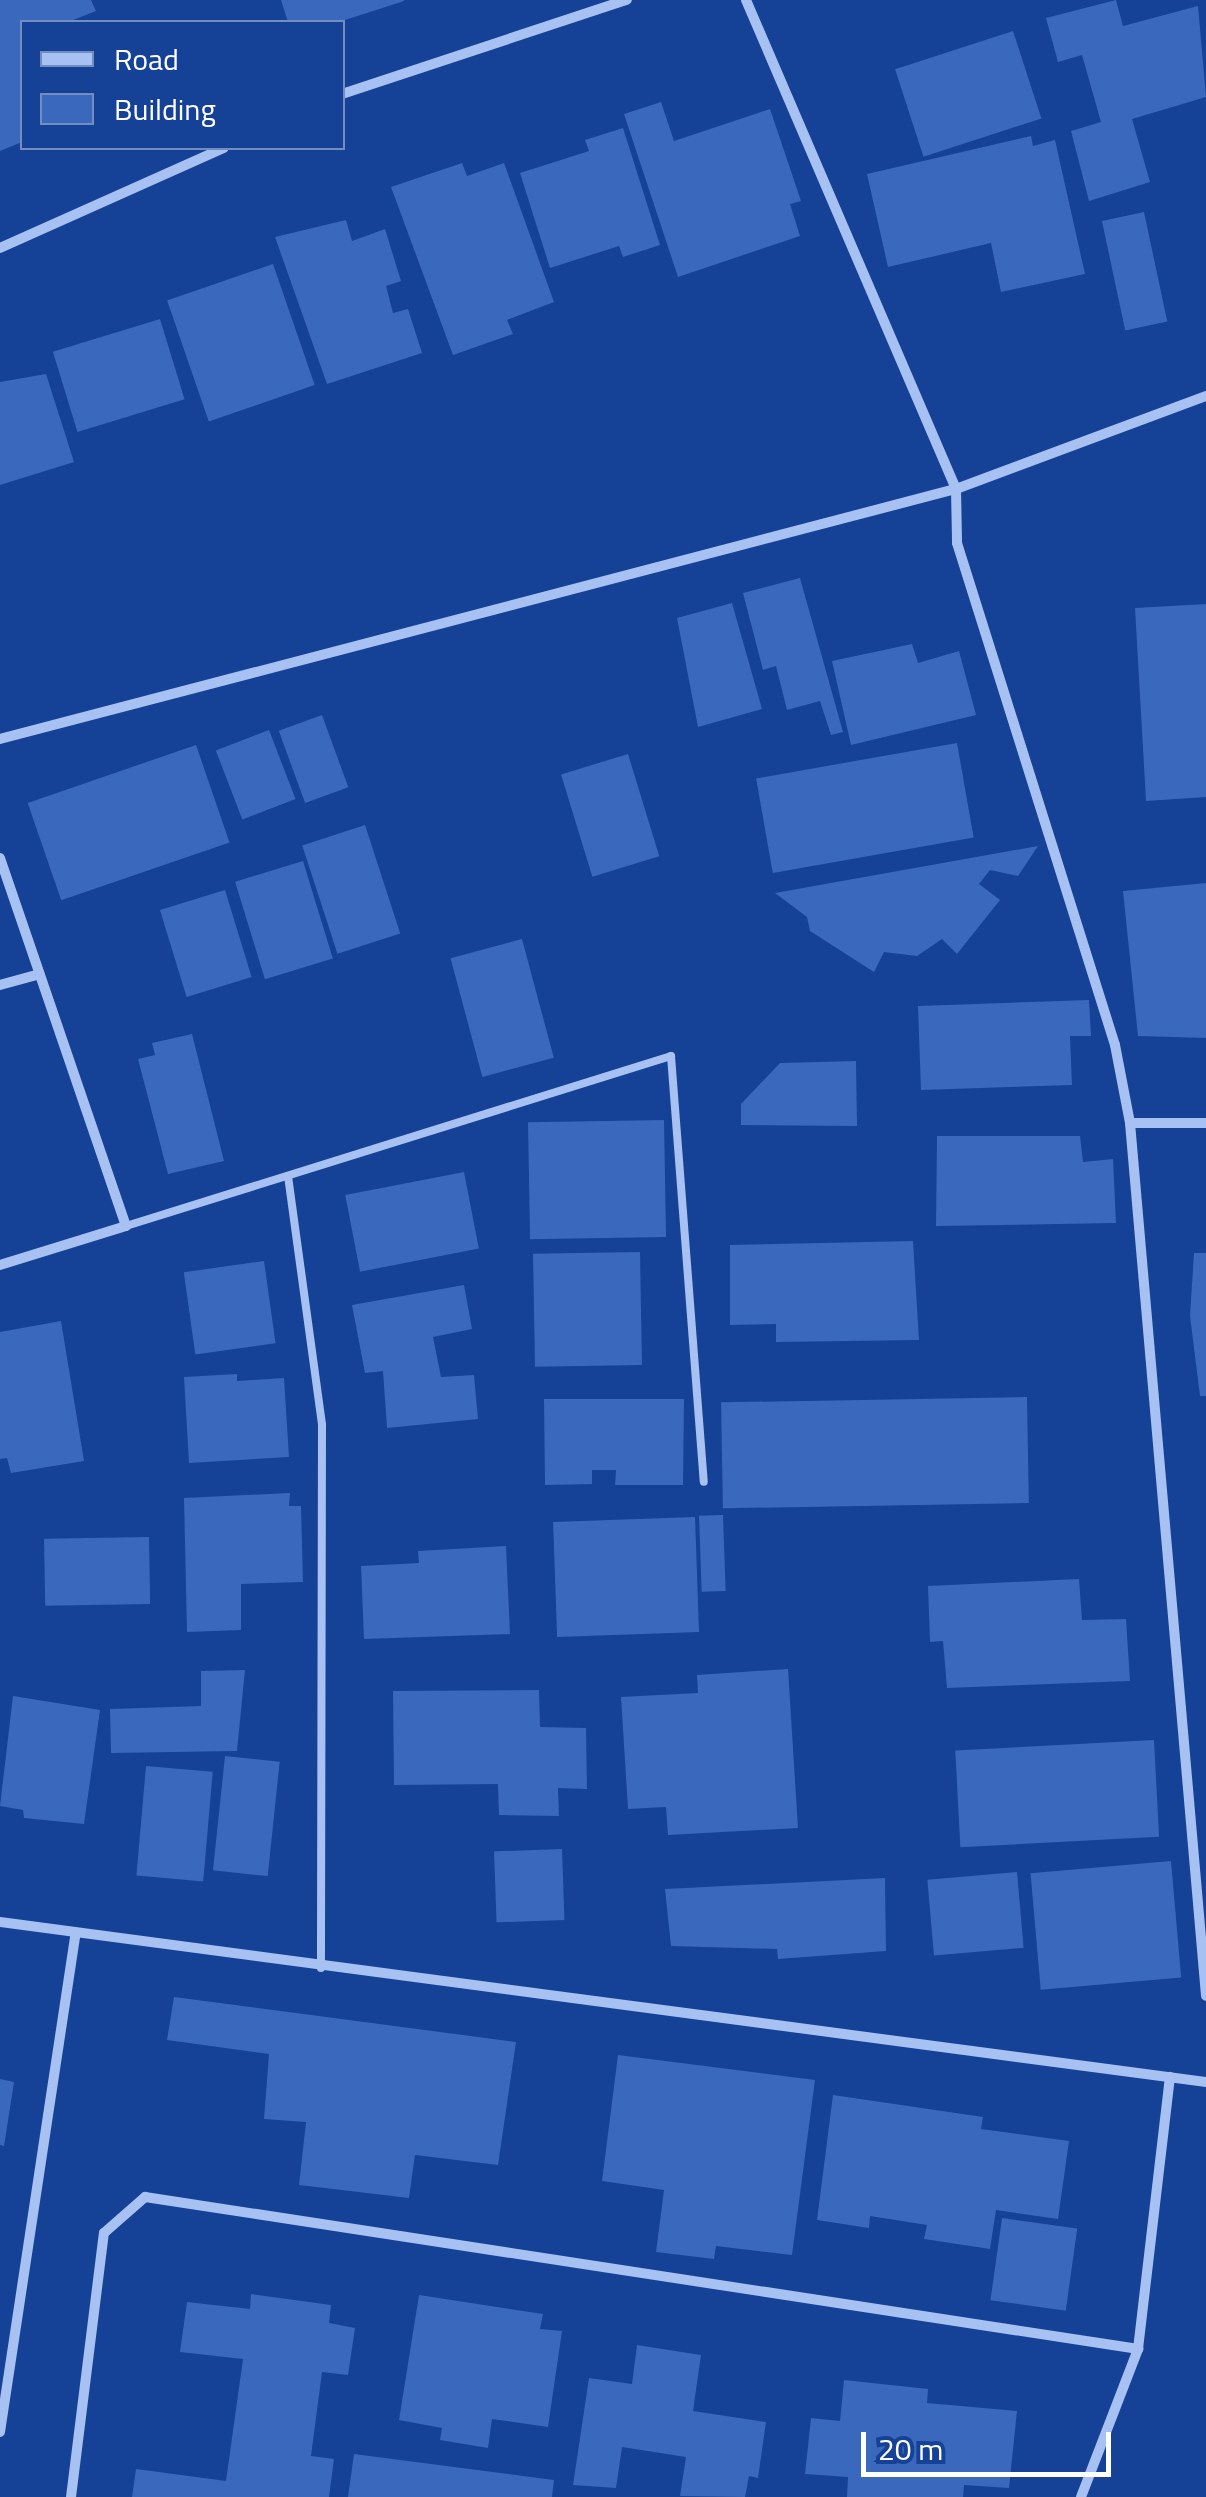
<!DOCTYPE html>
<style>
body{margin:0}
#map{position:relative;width:1206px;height:2497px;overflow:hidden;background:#154196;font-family:"Titillium Web",sans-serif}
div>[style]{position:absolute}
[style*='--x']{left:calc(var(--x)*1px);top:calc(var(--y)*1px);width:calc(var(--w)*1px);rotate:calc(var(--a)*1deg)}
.building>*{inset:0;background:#3a68bc;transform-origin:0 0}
.lane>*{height:8px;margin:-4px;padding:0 4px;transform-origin:4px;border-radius:4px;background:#a7c1f2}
.street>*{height:10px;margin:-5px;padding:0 5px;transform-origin:5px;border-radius:5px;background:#a7c1f2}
span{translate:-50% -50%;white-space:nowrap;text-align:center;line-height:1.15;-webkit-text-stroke:9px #154196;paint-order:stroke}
.legend{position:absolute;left:20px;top:20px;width:325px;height:130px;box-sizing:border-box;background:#154196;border:2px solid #738dc0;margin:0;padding:12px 18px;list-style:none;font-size:30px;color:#fff}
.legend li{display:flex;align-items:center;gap:20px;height:50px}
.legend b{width:50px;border:2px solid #738dc0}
.scale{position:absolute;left:861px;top:2432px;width:250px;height:45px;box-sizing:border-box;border:5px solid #fff;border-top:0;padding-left:12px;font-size:30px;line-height:35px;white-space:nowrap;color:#fff;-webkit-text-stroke:8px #154196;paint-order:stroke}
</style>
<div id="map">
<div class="building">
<i style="clip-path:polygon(0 0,91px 0,96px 11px,68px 22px,22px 22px,22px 142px,0 151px)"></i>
<i style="clip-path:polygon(281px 0,404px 0,404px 1px,339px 22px,288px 22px)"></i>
<i style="clip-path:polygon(1116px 0,1123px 26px,1198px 6px,1206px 97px,1132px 119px,1150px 182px,1089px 201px,1071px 131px,1101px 122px,1082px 55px,1058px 62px,1046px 18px)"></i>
<i style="left:1013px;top:31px;width:92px;height:124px;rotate:72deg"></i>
<i style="clip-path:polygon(661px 102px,674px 141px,770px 109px,801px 201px,790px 204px,800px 236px,678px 277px,624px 114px)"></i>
<i style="clip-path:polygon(623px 128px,660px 245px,623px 257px,619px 246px,550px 268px,520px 173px,589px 151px,585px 140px)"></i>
<i style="clip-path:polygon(1031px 136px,1033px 146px,1055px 140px,1085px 274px,1001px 292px,991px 243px,888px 267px,867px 174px)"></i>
<i style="clip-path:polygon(462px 163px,467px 176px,504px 163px,554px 302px,507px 320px,513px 334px,453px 355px,391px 187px)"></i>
<i style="left:1144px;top:212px;width:112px;height:43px;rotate:78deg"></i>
<i style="clip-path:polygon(346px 220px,352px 241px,385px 229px,401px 281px,386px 286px,393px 313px,408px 309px,422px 353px,327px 384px,275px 237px)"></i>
<i style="left:273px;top:264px;width:128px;height:112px;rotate:71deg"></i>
<i style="left:160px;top:319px;width:84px;height:112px;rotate:73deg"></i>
<i style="clip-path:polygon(46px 374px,74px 462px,0 485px,0 382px)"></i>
<i style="clip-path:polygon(800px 578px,843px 732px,831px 735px,820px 701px,787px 710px,776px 666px,763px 670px,743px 593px)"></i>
<i style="clip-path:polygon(732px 603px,762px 709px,698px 727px,677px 618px)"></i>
<i style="clip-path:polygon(1206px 604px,1206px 797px,1146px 801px,1135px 608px)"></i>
<i style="clip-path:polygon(912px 644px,918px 663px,959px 651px,976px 715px,851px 745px,832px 661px)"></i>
<i style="left:322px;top:715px;width:77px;height:46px;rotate:70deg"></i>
<i style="left:269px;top:730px;width:74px;height:57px;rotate:69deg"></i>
<i style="left:957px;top:743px;width:96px;height:204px;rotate:80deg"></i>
<i style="left:196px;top:745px;width:103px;height:178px;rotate:71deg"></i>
<i style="left:628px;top:754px;width:107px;height:70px;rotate:73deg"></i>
<i style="left:365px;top:825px;width:114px;height:66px;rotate:72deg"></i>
<i style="clip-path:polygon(1038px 846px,1018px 876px,990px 870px,979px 884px,1000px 900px,957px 954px,942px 939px,917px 956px,884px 952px,874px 972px,810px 931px,807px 917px,775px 893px)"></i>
<i style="left:303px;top:861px;width:102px;height:71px;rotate:73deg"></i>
<i style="clip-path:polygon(1206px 883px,1206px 1038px,1138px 1036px,1123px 891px)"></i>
<i style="left:225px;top:890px;width:91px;height:68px;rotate:73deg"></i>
<i style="left:522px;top:939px;width:123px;height:74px;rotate:75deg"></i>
<i style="clip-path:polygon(1089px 1000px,1091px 1036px,1070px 1036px,1072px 1085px,921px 1090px,918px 1006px)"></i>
<i style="clip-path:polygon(192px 1034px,224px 1161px,168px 1174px,138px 1059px,155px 1055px,152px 1043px)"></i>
<i style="clip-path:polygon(856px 1061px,857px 1126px,741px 1125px,741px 1104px,780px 1063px)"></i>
<i style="left:664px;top:1120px;width:117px;height:136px;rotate:89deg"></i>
<i style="clip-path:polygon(937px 1136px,1080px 1136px,1083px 1162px,1113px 1159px,1116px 1223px,936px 1226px)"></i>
<i style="left:464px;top:1172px;width:78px;height:121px;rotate:79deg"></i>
<i style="clip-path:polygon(913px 1241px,919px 1340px,776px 1342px,776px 1324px,730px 1325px,730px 1245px)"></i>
<i style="left:640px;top:1252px;width:113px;height:107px;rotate:89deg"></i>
<i style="clip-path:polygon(1194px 1253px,1206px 1253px,1206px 1396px,1200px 1396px,1190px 1316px)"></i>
<i style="left:264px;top:1261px;width:83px;height:81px;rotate:82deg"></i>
<i style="clip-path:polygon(464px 1285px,472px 1329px,433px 1337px,441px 1377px,474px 1375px,478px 1419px,387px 1428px,383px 1371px,365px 1373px,352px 1305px)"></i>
<i style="clip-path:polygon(61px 1321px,84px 1461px,11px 1473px,7px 1458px,0 1459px,0 1332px)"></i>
<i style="clip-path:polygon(237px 1374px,237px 1381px,284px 1378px,289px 1457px,189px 1463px,184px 1377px)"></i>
<i style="left:1027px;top:1397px;width:106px;height:306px;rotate:89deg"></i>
<i style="clip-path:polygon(544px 1399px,684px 1399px,683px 1485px,615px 1485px,616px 1470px,592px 1470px,592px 1484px,545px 1485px)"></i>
<i style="clip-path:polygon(290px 1493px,289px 1506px,301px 1506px,303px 1582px,241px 1584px,241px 1630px,187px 1632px,184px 1498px)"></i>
<i style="left:723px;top:1515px;width:76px;height:24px;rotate:88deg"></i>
<i style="left:695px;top:1517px;width:115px;height:142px;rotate:88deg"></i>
<i style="left:149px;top:1537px;width:67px;height:105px;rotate:89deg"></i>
<i style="clip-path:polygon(506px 1546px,510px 1634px,364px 1639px,361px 1566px,419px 1563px,418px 1551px)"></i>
<i style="clip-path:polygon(1079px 1579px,1082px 1620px,1126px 1619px,1130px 1681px,947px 1688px,943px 1641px,930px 1642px,928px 1586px)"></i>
<i style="clip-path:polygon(788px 1669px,798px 1828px,668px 1835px,666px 1807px,628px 1809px,621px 1697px,698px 1693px,697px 1675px)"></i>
<i style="clip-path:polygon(245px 1670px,237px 1751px,111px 1753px,110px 1709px,201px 1706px,201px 1671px)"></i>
<i style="clip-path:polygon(539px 1690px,540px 1727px,586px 1728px,587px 1789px,558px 1788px,559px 1816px,499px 1815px,498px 1784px,394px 1785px,393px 1691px)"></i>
<i style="clip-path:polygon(13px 1696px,100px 1710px,84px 1824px,24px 1818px,23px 1810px,0 1806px)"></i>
<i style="left:1154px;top:1740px;width:97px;height:199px;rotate:87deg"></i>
<i style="left:225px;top:1756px;width:55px;height:115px;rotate:6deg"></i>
<i style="left:146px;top:1766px;width:67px;height:110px;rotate:5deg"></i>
<i style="left:562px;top:1849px;width:71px;height:68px;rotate:88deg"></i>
<i style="left:1171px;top:1861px;width:117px;height:141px;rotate:85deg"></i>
<i style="left:1017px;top:1872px;width:76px;height:90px;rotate:85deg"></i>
<i style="clip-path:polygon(885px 1878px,886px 1951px,778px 1959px,777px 1949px,671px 1946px,665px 1889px)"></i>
<i style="clip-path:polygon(174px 1997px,516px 2042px,498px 2165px,415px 2155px,409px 2198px,299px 2185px,306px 2122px,264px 2119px,269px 2054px,167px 2040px)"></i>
<i style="clip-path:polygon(618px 2055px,815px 2080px,792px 2255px,716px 2246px,714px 2259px,656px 2252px,664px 2190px,602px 2181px)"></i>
<i style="clip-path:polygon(0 2079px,14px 2082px,4px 2146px,0 2145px)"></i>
<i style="clip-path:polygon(833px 2095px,983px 2117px,981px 2129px,1069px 2141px,1058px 2219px,996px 2210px,990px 2249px,924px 2239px,927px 2225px,870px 2216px,869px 2228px,817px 2220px)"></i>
<i style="left:1002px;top:2218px;width:76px;height:83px;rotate:8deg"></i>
<i style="clip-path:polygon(251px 2294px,331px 2305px,329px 2323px,355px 2328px,348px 2375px,322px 2372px,311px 2456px,334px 2459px,329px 2497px,132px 2497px,136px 2469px,226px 2481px,243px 2359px,180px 2352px,187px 2302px,250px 2309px)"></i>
<i style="clip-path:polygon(419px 2295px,543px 2314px,540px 2329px,562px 2331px,548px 2427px,492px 2419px,488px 2448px,440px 2440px,442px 2428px,399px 2420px)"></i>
<i style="clip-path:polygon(637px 2345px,701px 2355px,693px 2411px,766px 2422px,758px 2478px,749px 2476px,745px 2497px,680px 2496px,686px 2457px,622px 2447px,616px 2488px,573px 2485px,589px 2378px,632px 2384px)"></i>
<i style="clip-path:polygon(844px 2380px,928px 2389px,927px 2403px,1017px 2411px,1009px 2488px,964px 2485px,963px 2497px,847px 2497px,848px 2477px,805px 2474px,811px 2418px,840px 2421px)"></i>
<i style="clip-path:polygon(354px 2454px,554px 2480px,552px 2497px,348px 2497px)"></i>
</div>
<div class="lane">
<i style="--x:288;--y:1176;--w:251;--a:82.2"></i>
<i style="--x:322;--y:1425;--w:543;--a:90.11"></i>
<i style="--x:126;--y:1226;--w:571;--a:-17.32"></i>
<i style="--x:671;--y:1056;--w:427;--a:85.6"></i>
</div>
<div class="street">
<i style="--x:746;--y:0;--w:532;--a:66.76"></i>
<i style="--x:956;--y:489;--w:54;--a:88.9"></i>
<i style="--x:957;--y:543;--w:526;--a:72.53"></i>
<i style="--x:1115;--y:1045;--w:79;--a:79.1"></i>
<i style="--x:1130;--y:1123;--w:876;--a:85.02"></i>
<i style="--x:342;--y:94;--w:300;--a:-18.3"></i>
<i style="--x:0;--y:248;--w:245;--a:-24.1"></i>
<i style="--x:0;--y:739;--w:988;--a:-14.66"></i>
<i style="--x:956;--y:489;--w:267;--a:-20.4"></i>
<i style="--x:0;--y:858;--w:389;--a:71.1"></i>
<i style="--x:126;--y:1226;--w:132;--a:162.8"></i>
<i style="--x:0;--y:985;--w:41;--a:-15.4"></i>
<i style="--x:1130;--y:1123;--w:76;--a:0"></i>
<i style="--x:0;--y:1922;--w:1217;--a:7.56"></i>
<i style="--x:0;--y:2432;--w:501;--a:-81.38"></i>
<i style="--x:71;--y:2497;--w:266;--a:-82.9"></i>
<i style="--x:104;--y:2233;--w:55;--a:-41.3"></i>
<i style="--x:145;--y:2197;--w:1005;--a:8.7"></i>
<i style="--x:1081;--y:2497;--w:159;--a:-68.9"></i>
<i style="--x:1138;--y:2349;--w:274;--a:-83.3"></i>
</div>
<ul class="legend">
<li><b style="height:12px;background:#a7c1f2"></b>Road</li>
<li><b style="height:28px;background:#3a68bc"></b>Building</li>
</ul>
<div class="scale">20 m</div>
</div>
